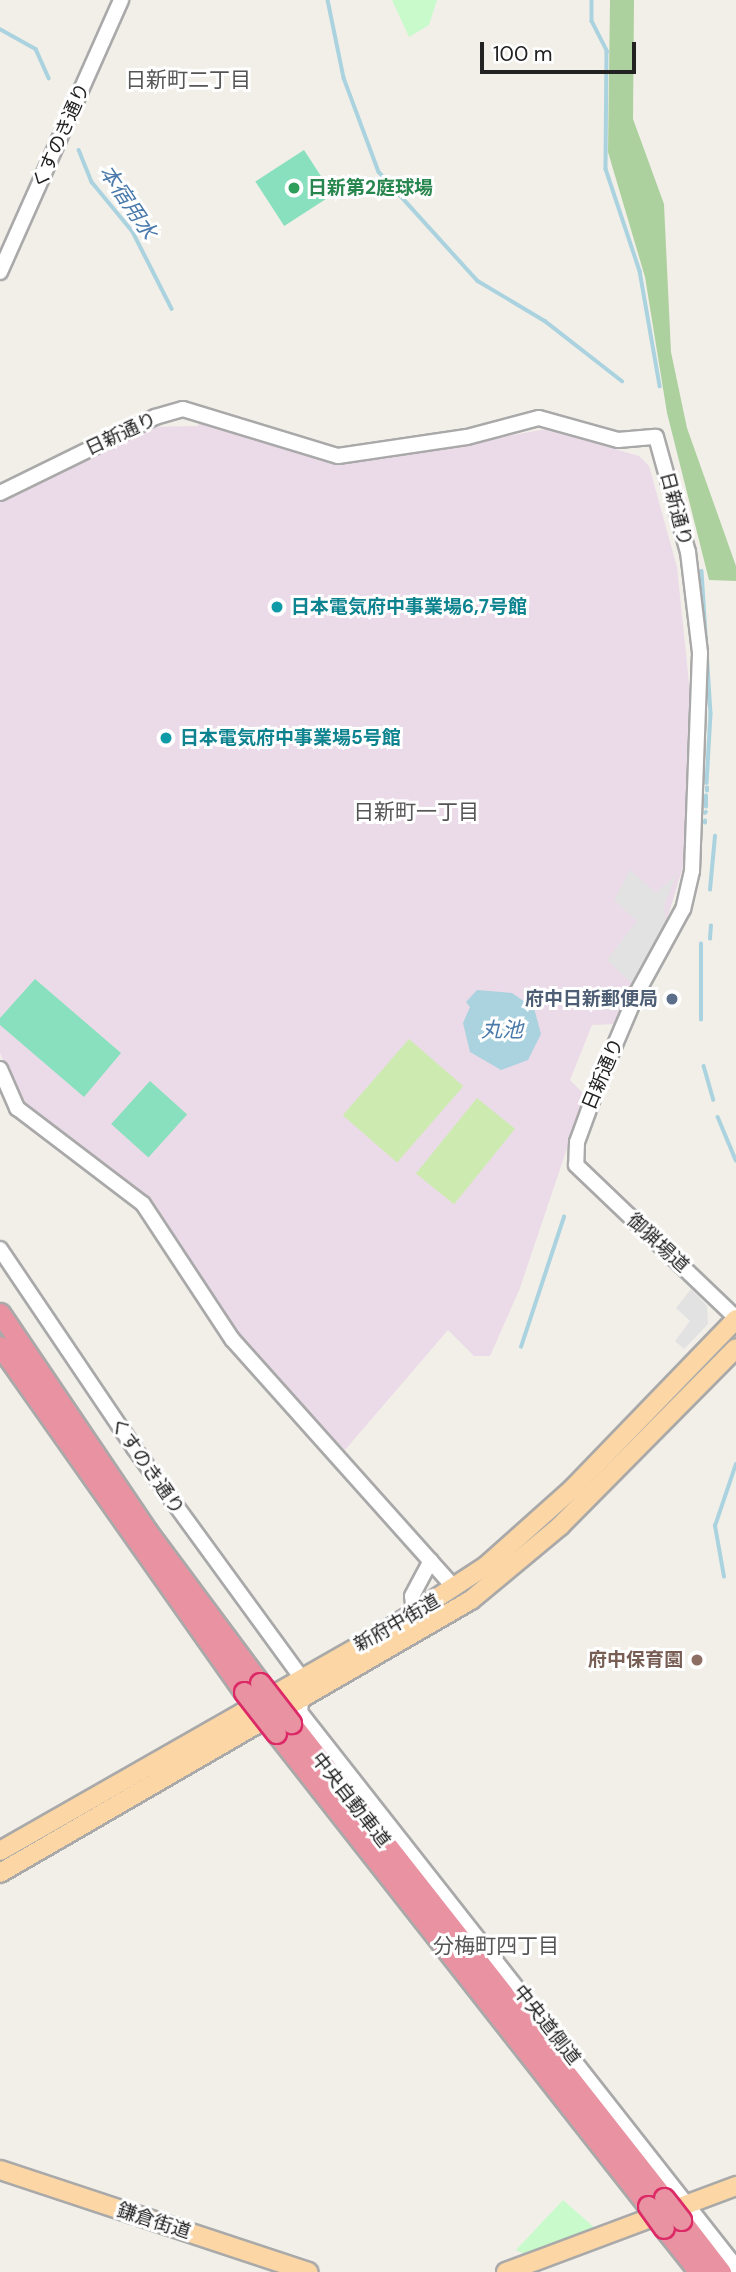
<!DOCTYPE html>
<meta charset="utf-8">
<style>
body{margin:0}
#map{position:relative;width:736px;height:2272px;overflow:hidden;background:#f2efe9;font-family:"DM Sans","Noto Sans JP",sans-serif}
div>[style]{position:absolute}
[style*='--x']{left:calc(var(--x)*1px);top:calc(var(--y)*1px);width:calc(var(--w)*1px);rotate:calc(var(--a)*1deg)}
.industrial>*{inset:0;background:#ebdbe8}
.grass>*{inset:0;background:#cdebb0;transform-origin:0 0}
.forest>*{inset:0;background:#add19e}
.park>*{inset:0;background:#c8facc}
.pitch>*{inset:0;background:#88e0be;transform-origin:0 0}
.parking>*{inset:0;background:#e2e2e2}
.water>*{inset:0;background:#aad3df}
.stream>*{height:3.5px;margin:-1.75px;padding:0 1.75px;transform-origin:1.75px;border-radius:1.75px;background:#aad3df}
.roads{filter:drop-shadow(2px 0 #a9a9a9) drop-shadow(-2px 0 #a9a9a9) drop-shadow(0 2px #a9a9a9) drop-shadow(0 -2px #a9a9a9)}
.minor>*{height:14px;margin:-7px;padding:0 7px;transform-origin:7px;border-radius:7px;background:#fff}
.major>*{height:18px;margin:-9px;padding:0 9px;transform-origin:9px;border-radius:9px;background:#fcd6a4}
.highway>*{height:19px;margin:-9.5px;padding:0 9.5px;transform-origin:9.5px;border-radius:9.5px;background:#e892a2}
.bridges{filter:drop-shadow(2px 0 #dc2a67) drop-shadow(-2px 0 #dc2a67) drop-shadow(0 2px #dc2a67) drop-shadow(0 -2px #dc2a67)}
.highway-bridge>*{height:19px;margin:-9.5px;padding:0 9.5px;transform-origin:9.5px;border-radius:9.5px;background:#e892a2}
.dots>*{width:19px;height:19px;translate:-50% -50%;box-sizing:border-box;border:4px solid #fff;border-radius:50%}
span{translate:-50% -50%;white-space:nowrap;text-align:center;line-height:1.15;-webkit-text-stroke:6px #fff;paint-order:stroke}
.street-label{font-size:19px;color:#222}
.leisure-label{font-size:19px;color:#27864d;font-weight:700}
.left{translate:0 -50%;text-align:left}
.culture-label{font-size:19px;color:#0d838f;font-weight:700}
.service-label{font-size:19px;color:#4e5e75;font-weight:700}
.right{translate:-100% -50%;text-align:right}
.education-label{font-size:19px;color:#785e54;font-weight:700}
.neighbourhood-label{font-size:21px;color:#555}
.water-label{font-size:21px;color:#4a7aab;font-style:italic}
.scale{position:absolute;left:480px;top:42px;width:156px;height:32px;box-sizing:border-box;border:4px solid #222;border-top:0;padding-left:9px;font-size:21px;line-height:24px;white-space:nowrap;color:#222;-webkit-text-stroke:5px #fff;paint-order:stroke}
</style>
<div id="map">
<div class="industrial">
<i style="clip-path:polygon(200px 421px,337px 461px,384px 459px,546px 429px,639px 456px,649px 466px,677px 567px,691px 702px,684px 863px,667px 920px,615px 1024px,592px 1025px,570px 1080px,585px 1095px,520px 1288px,490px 1356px,474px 1356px,448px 1330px,345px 1450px,236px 1336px,105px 1167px,20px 1101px,0 1053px,0 499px,148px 427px,198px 426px)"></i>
</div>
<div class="grass">
<i style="left:409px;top:1039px;width:72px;height:101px;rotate:41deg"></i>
<i style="left:477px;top:1098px;width:49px;height:97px;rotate:39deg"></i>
</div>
<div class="forest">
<i style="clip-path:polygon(610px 0,634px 0,633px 119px,664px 204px,671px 352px,687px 428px,736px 566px,736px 581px,709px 580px,667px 413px,645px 277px,608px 152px)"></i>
</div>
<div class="park">
<i style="clip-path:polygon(392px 0,437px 0,429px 25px,409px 37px)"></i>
<i style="clip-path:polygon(563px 2200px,597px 2230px,526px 2255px,516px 2250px)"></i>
</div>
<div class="pitch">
<i style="left:304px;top:150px;width:53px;height:58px;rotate:57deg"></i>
<i style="clip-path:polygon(35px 979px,121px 1053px,84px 1097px,0 1025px,0 1018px)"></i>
<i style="left:150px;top:1081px;width:50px;height:58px;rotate:42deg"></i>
</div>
<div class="parking">
<i style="clip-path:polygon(630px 870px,656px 893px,676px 875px,664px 906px,666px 921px,631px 983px,607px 960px,637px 921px,614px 900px)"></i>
<i style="clip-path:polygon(691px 1289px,707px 1306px,708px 1324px,684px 1349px,675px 1341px,690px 1321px,676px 1308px)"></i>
</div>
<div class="water">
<i style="clip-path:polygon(477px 990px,512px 993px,534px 1008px,541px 1034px,528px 1060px,501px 1070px,470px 1052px,463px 1023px,470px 1007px,466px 1002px)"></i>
</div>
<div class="stream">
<i style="--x:328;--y:0;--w:80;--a:78.4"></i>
<i style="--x:344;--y:78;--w:100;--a:69.6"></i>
<i style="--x:379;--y:172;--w:147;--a:47.8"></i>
<i style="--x:478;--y:281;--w:78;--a:30.8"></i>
<i style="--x:545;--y:321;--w:98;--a:37.9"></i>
<i style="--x:592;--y:0;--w:21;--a:90"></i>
<i style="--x:592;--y:21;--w:34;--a:63"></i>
<i style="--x:607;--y:51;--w:118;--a:90.5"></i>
<i style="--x:606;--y:169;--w:108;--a:71.6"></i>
<i style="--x:640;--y:271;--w:117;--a:80.1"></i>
<i style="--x:0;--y:29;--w:41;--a:29.1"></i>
<i style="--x:36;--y:49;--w:32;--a:66"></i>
<i style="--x:79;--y:150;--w:35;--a:68"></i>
<i style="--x:92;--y:182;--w:65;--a:50.6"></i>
<i style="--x:133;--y:232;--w:86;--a:63.1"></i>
<i style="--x:702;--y:571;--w:143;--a:86.4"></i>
<i style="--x:711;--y:714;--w:69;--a:93.3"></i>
<i style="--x:707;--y:791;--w:3;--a:-90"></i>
<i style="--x:706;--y:807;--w:11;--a:-90"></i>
<i style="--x:705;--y:813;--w:1;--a:-45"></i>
<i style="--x:705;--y:823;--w:2;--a:-90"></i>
<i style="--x:710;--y:890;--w:54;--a:-84.7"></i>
<i style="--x:710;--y:939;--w:13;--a:-86"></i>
<i style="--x:701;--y:1020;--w:76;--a:-90"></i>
<i style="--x:704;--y:1066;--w:35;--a:74"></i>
<i style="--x:718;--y:1117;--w:47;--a:67.3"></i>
<i style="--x:521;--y:1347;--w:137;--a:-71.7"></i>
<i style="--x:724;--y:1577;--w:52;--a:-100"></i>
<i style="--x:715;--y:1526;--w:65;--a:-71.3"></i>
</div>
<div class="roads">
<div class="minor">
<i style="--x:0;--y:272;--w:298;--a:-66"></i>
<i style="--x:0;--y:493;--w:173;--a:-26.1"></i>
<i style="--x:155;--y:417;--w:29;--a:-16"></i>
<i style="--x:183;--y:409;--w:162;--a:16.9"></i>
<i style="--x:338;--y:456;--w:130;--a:-8.4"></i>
<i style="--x:467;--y:437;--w:74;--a:-14.8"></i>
<i style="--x:539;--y:418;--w:82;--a:15.6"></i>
<i style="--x:618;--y:440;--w:38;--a:-5"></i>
<i style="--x:656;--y:437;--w:119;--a:74.5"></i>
<i style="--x:688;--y:552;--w:102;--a:83.2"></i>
<i style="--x:700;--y:653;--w:218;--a:92.1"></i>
<i style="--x:692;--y:871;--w:39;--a:103"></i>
<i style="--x:683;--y:909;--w:96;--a:118.7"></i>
<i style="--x:637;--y:993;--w:97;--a:113.1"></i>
<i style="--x:599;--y:1082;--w:64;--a:110.1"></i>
<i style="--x:577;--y:1142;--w:23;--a:92"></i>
<i style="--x:576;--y:1165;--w:221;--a:43.7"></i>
<i style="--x:0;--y:1069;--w:43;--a:66.4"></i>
<i style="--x:17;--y:1108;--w:158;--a:37.3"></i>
<i style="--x:143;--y:1204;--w:162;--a:56.6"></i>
<i style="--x:232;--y:1339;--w:334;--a:48.2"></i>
<i style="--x:0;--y:1249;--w:240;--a:56"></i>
<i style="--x:134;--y:1448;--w:285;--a:53.9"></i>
<i style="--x:302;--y:1678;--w:34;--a:93"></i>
<i style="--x:300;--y:1712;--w:706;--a:51.85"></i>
<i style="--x:414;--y:1614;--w:18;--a:-96"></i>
<i style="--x:412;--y:1596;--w:40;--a:-62"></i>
</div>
<div class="major">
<i style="--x:0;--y:1851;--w:448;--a:-29.7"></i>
<i style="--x:389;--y:1629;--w:117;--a:-33.1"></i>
<i style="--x:487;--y:1565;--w:115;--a:-41.8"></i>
<i style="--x:573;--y:1488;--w:235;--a:-46"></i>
<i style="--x:0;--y:1873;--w:544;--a:-30.1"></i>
<i style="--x:471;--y:1600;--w:116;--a:-39.7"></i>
<i style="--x:560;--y:1526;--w:250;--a:-45.3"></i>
<i style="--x:0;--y:2170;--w:325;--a:18.3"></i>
<i style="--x:506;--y:2272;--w:246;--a:-20.5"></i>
</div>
<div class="highway">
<i style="--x:0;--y:1313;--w:263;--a:56"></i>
<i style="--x:147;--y:1531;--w:189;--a:53.4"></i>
<i style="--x:0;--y:1346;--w:423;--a:54.8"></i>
<i style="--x:291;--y:1723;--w:604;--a:51.86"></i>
<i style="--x:276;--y:1733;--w:602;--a:51.82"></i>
<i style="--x:681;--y:2220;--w:66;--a:52.4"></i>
<i style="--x:664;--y:2228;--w:56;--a:51.5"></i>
</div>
</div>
<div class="bridges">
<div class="highway-bridge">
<i style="--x:260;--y:1683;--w:51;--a:52.2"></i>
<i style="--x:244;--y:1692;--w:52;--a:52"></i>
<i style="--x:664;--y:2198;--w:28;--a:52"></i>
<i style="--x:648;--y:2206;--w:27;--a:54"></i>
</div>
</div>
<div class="dots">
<i style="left:294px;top:188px;background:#2e9e5b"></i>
<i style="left:277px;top:607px;background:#0f9aa8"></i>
<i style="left:166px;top:738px;background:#0f9aa8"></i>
<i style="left:672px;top:999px;background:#5c6f8a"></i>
<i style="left:697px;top:1660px;background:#8d6e63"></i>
</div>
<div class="street-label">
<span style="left:61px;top:136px;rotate:-66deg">くすのき通り</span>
<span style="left:121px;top:434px;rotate:-25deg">日新通り</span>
<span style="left:676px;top:509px;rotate:75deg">日新通り</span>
<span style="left:603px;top:1074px;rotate:-67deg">日新通り</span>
<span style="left:658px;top:1243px;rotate:43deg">御猟場道</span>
<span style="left:147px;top:1466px;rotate:55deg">くすのき通り</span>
<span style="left:397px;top:1623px;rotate:-30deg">新府中街道</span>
<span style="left:351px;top:1800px;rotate:52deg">中央自動車道</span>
<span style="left:547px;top:2025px;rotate:52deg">中央道側道</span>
<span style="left:154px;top:2221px;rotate:18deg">鎌倉街道</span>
</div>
<div class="leisure-label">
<span class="left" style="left:308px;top:188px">日新第2庭球場</span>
</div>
<div class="culture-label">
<span class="left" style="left:291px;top:607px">日本電気府中事業場6,7号館</span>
<span class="left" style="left:180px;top:738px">日本電気府中事業場5号館</span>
</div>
<div class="service-label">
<span class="right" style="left:658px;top:999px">府中日新郵便局</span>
</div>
<div class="education-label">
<span class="right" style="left:683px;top:1660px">府中保育園</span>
</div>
<div class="neighbourhood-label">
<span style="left:188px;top:80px">日新町二丁目</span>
<span style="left:416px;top:812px">日新町一丁目</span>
<span style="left:496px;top:1946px">分梅町四丁目</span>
</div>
<div class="water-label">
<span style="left:128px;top:202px;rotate:56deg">本宿用水</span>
<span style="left:502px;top:1030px">丸池</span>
</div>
<div class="scale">100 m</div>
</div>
